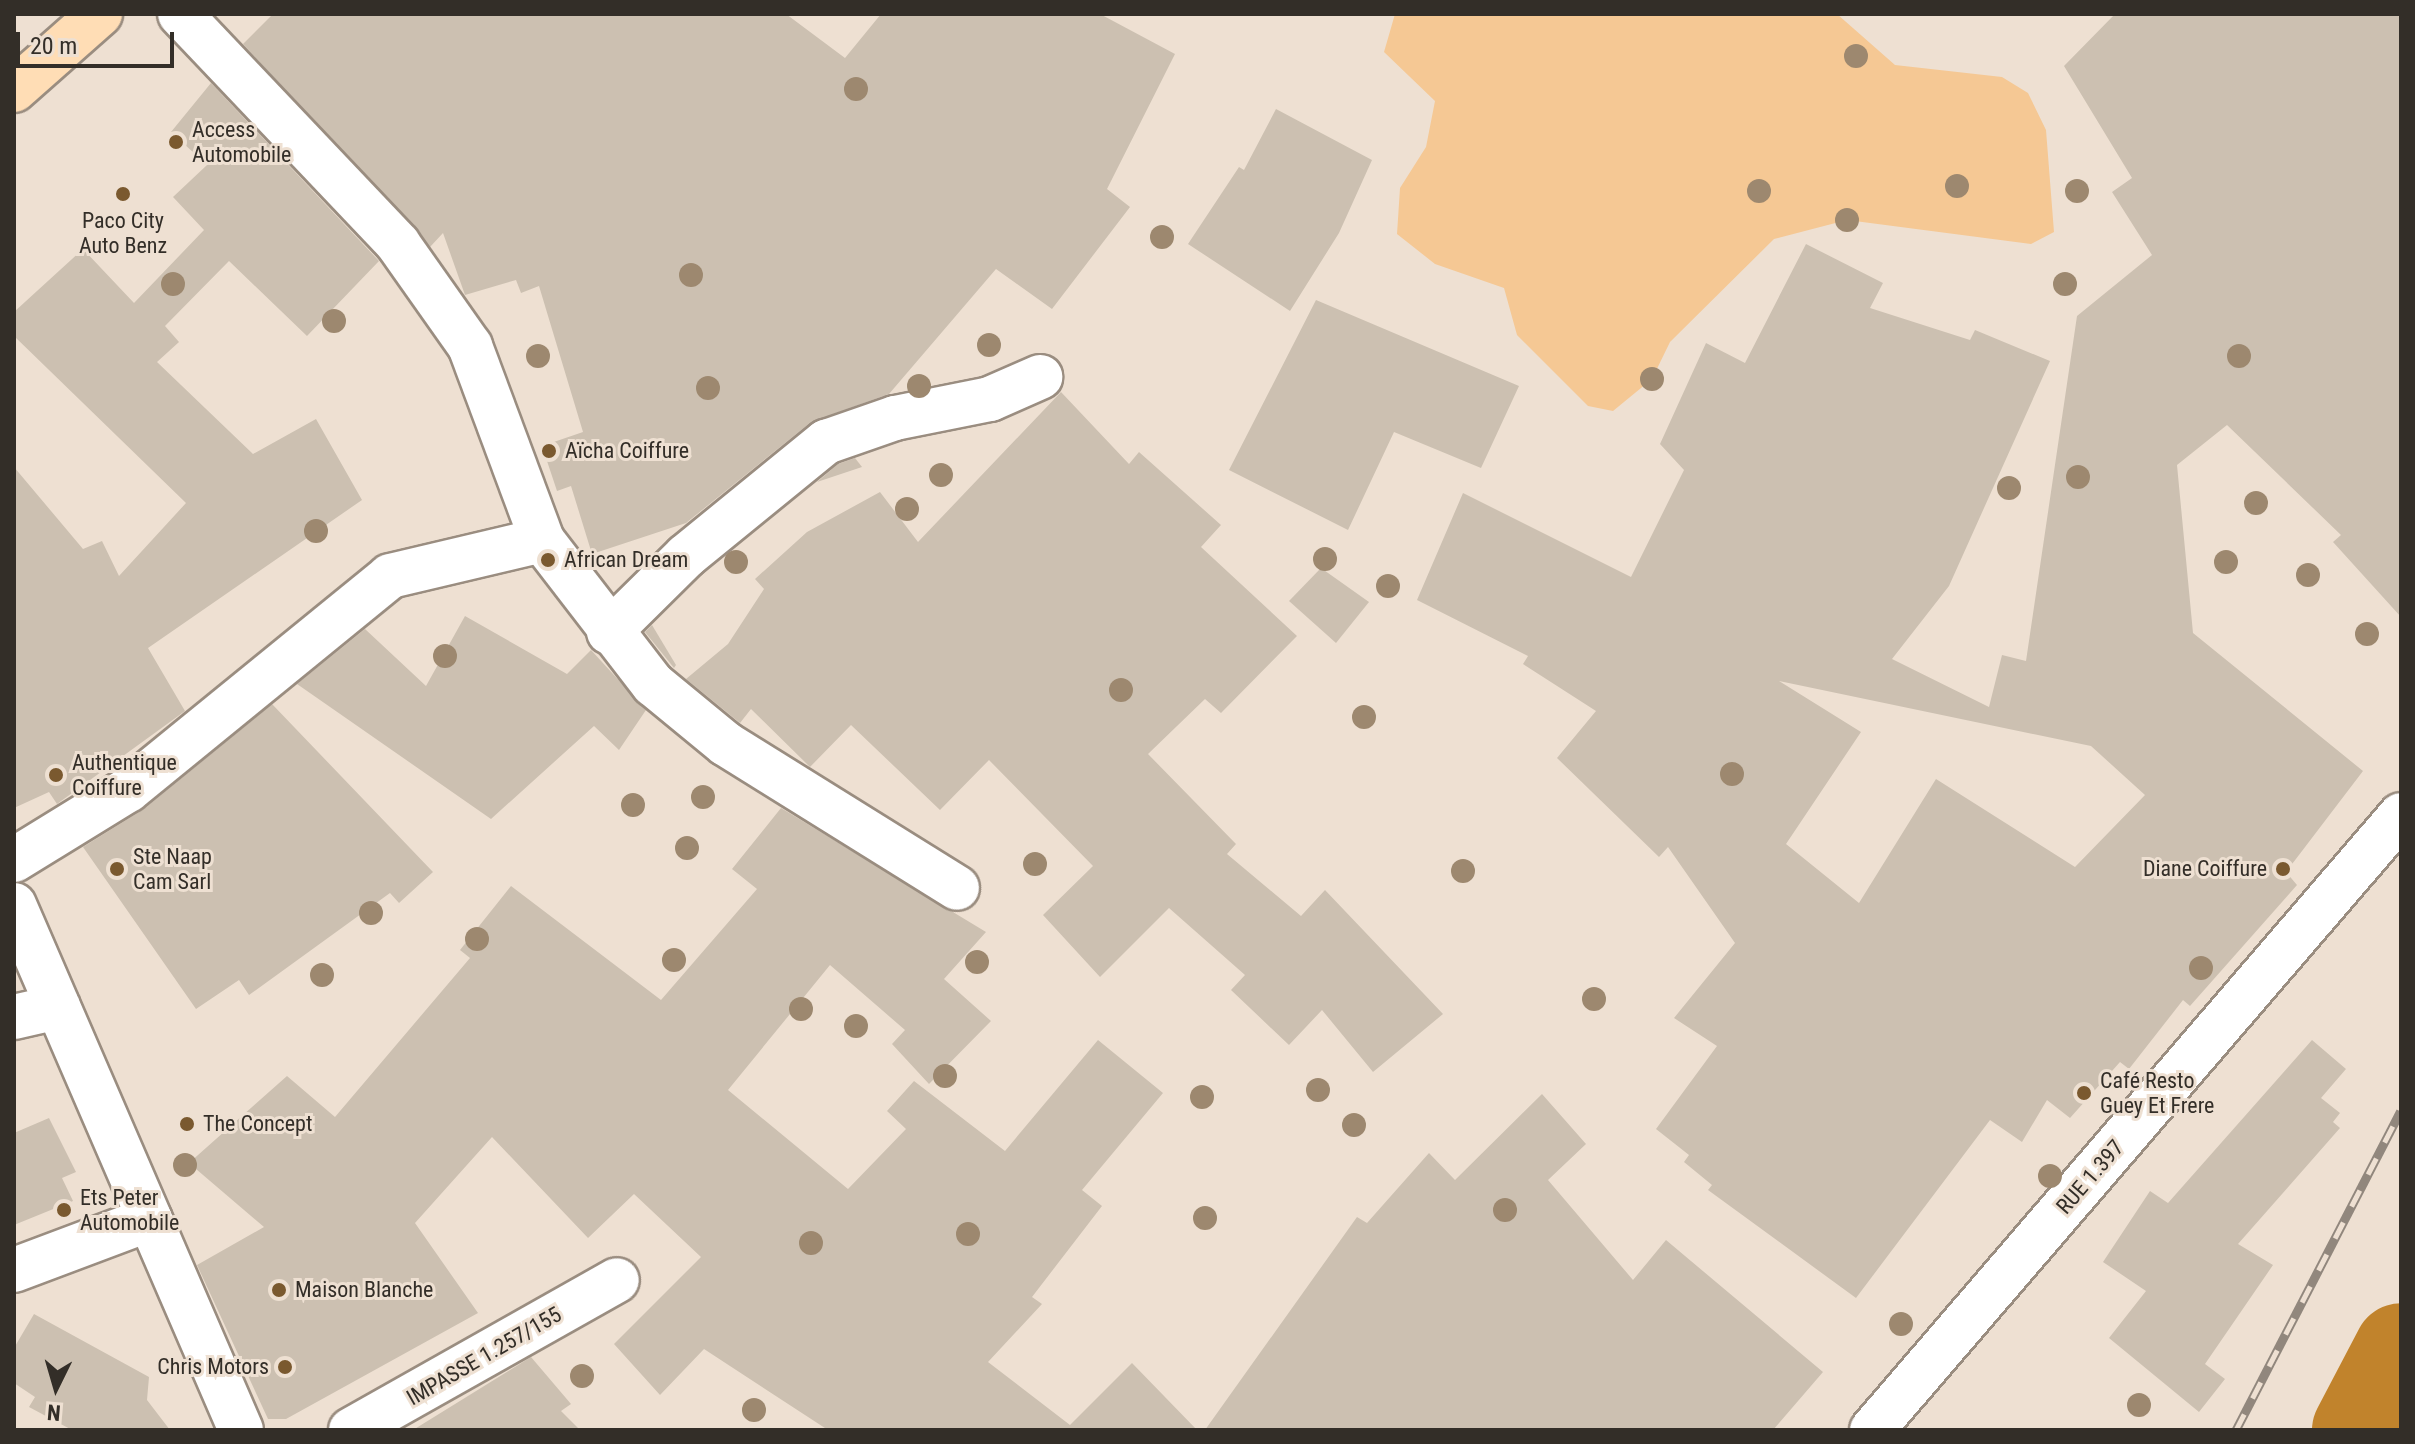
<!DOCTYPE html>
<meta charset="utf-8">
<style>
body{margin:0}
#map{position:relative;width:2415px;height:1444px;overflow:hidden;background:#eee0d2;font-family:"Roboto Condensed",sans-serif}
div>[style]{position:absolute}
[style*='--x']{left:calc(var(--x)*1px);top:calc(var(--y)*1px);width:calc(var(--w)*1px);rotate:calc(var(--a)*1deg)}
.green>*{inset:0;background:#f5c894}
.river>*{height:94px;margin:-47px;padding:0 47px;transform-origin:47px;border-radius:47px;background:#c1832c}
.building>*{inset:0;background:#ccc0b1}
.roads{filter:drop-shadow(2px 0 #9a8d80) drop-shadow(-2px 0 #9a8d80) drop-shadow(0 2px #9a8d80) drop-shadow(0 -2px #9a8d80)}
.street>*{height:44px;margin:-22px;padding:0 22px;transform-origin:22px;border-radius:22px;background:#fff}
.secondary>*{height:44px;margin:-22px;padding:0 22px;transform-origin:22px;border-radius:22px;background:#fff}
.primary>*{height:44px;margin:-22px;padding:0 22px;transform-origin:22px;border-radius:22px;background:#ffddb5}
.rail>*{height:9px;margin-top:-4.5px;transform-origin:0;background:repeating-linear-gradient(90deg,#eee0d2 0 18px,#91877d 0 36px);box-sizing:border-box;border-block:2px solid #91877d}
.trees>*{width:24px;height:24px;margin:-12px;border-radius:50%;background:#9d886f}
.dots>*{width:22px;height:22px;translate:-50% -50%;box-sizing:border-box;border:4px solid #eee0d2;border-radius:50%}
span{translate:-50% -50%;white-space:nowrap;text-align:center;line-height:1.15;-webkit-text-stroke:6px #eee0d2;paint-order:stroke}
.poi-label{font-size:22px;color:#332e28}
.left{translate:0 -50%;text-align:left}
.right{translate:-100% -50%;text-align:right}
.street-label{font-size:22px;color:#332e28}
.frame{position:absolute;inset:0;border:16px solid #332e28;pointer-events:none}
.north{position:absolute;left:16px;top:1348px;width:80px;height:80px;-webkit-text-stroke:6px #eee0d2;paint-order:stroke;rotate:185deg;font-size:22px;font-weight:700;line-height:32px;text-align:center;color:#332e28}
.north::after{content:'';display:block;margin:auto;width:28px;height:36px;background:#332e28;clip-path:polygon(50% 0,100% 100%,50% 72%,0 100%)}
.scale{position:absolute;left:16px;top:32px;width:158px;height:36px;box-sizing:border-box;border:4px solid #332e28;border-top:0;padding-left:10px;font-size:24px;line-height:28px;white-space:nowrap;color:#332e28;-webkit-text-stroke:6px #eee0d2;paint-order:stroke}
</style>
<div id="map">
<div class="green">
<i style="clip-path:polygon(1395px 14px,1837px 14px,1895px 65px,2002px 77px,2028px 93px,2046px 130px,2054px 232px,2031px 244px,1847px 220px,1774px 239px,1670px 342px,1652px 379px,1613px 411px,1588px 406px,1517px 335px,1504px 288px,1435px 264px,1397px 234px,1400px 188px,1426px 147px,1435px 101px,1384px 52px)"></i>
</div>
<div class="river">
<i style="--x:2359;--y:1430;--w:90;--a:-62.3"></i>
</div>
<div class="building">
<i style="clip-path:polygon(273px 14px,786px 14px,845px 58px,881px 14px,1100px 14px,1175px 54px,1107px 189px,1130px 207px,1052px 309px,996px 269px,889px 394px,811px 422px,686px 523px,592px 554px,571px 486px,557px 491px,542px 446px,583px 432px,539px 286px,521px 293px,516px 280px,465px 295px,443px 233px,430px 247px,243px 44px)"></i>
<i style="clip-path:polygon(evenodd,2115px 14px,2401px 14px,2401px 617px,2333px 542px,2341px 535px,2227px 425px,2177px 465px,2193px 633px,2363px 771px,2286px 872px,2297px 885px,2190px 1006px,2183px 1000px,2129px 1069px,2120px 1062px,2070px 1118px,2047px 1100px,2022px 1142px,1990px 1120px,1856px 1298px,1708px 1190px,1712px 1185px,1684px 1162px,1689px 1155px,1656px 1129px,1717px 1046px,1674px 1018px,1735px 943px,1668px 847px,1659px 857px,1557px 758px,1596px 711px,1523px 664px,1528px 656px,1417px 600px,1463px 493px,1631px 577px,1684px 470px,1660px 444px,1706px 343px,1745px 363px,1806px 244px,1883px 283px,1870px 308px,1970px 340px,1975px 330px,2050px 361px,1949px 586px,1892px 659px,1989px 707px,2002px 655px,2026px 661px,2077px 316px,2152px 255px,2112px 192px,2132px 178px,2064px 66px,2115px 14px,1779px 681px,2091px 746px,2145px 795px,2075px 867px,1936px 779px,1859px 903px,1786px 844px,1861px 732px,1779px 681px)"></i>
<i style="clip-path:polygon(211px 83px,379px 261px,307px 336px,229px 261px,165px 326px,179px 342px,157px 362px,253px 454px,316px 419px,362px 500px,148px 648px,185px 711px,57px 804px,49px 792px,14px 808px,14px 467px,83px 549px,102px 541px,119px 576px,186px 503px,14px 336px,14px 312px,83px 249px,134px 303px,204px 230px,173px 197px,207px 165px,171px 132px)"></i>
<i style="clip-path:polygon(1276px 109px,1372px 160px,1339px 233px,1290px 311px,1188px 244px,1239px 167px,1244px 170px)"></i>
<i style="clip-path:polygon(1316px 300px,1519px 386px,1481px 468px,1394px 432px,1348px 530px,1229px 470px)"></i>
<i style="clip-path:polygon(1061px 392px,1129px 464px,1139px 452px,1221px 525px,1201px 547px,1297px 636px,1221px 713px,1205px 699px,1148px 754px,1236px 844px,1227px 854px,1301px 916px,1325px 890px,1443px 1014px,1373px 1072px,1322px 1010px,1289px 1045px,1231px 990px,1245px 975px,1169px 908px,1100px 977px,1043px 915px,1093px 866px,989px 760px,940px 810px,851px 725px,810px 767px,751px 709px,740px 723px,686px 679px,728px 644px,764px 589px,755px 579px,807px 532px,880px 492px,918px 542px)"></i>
<i style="clip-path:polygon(855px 458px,862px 467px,817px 482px,838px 464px)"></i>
<i style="clip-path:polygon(1321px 568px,1369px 602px,1336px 643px,1289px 601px)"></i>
<i style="clip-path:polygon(465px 616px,567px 674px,591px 650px,646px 710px,619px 750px,594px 726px,491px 819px,297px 684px,365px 629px,426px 686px)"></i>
<i style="clip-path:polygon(652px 625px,676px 665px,674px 668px,645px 632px)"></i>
<i style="clip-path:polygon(272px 704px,433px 872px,399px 903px,390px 893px,249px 995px,239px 980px,196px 1009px,83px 847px,144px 809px)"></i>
<i style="clip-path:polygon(781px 808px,986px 932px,944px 979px,991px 1021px,929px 1084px,892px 1044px,905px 1030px,830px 965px,728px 1090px,848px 1189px,906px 1129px,887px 1111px,914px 1081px,1005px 1151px,1098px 1040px,1163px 1093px,1082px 1190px,1102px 1206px,1032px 1297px,1042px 1304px,988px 1362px,1070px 1425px,1132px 1363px,1197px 1430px,828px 1430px,704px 1349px,660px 1395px,614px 1344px,701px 1257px,634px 1194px,588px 1238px,492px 1137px,415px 1223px,478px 1313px,286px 1419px,268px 1419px,197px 1265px,264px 1227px,189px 1163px,287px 1076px,335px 1117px,470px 958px,460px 950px,511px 886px,661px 1000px,757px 889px,732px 869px)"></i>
<i style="clip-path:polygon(2312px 1040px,2346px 1069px,2321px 1098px,2340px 1113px,2333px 1122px,2340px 1128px,2238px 1244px,2273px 1265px,2205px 1364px,2225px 1379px,2199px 1412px,2109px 1338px,2146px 1291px,2103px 1262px,2150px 1191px,2168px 1203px)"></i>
<i style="clip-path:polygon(1542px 1094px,1586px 1144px,1548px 1180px,1633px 1280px,1666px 1240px,1823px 1372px,1773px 1430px,1205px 1430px,1357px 1217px,1367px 1223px,1429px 1153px,1455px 1180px)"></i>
<i style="clip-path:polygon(49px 1118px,76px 1172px,62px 1178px,73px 1201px,14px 1225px,14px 1133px)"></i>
<i style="clip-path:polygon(34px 1314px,149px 1377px,147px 1400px,170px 1430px,72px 1430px,29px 1407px,35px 1397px,14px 1383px,14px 1348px)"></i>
<i style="clip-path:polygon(531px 1357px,571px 1404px,561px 1411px,580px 1430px,413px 1430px)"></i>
</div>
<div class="roads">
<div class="street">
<i style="--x:180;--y:14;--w:317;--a:46.5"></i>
<i style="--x:398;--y:244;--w:125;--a:54.8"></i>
<i style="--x:470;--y:346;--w:207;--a:69.6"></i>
<i style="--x:542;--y:540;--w:182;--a:52.4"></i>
<i style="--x:653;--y:684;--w:94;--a:39.4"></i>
<i style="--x:726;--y:744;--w:272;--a:31.9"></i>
<i style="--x:609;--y:632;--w:108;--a:-44.6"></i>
<i style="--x:686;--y:556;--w:181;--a:-39.2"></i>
<i style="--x:826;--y:442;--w:73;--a:-19.2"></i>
<i style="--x:895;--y:418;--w:97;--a:-11.3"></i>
<i style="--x:990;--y:399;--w:55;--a:-23.7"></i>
<i style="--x:14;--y:860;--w:134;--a:-31.6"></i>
<i style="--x:128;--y:790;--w:338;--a:-39.2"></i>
<i style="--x:390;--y:576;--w:156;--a:-13.3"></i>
<i style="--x:14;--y:1017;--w:45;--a:-12.8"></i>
<i style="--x:14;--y:1270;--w:145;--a:-20.6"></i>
<i style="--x:351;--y:1430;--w:305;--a:-29.4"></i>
<i style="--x:1872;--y:1430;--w:811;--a:-49.3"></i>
</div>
<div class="secondary">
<i style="--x:14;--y:905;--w:572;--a:66.62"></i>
</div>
<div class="primary">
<i style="--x:14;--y:90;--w:115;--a:-41.5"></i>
</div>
</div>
<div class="rail">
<i style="--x:2236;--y:1430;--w:359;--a:-62.7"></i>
</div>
<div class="trees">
<i style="left:1856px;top:56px"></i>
<i style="left:856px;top:89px"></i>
<i style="left:1957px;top:186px"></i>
<i style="left:1759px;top:191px"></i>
<i style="left:2077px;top:191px"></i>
<i style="left:1847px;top:220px"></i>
<i style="left:1162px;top:237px"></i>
<i style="left:691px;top:275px"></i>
<i style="left:173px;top:284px"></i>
<i style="left:2065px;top:284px"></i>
<i style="left:334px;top:321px"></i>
<i style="left:989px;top:345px"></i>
<i style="left:538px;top:356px"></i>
<i style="left:2239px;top:356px"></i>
<i style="left:1652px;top:379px"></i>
<i style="left:919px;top:386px"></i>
<i style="left:708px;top:388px"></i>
<i style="left:941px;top:475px"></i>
<i style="left:2078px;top:477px"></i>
<i style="left:2009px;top:488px"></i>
<i style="left:2256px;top:503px"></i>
<i style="left:907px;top:509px"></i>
<i style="left:316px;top:531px"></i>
<i style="left:1325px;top:559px"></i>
<i style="left:736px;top:562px"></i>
<i style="left:2226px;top:562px"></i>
<i style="left:2308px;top:575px"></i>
<i style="left:1388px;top:586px"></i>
<i style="left:2367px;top:634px"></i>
<i style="left:445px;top:656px"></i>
<i style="left:1121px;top:690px"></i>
<i style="left:1364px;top:717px"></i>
<i style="left:1732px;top:774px"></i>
<i style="left:703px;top:797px"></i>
<i style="left:633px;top:805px"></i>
<i style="left:687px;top:848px"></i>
<i style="left:1035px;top:864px"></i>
<i style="left:1463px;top:871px"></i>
<i style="left:371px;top:913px"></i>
<i style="left:477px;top:939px"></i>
<i style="left:674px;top:960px"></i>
<i style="left:977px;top:962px"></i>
<i style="left:2201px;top:968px"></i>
<i style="left:322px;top:975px"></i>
<i style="left:1594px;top:999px"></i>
<i style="left:801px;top:1009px"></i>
<i style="left:856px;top:1026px"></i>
<i style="left:945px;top:1076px"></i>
<i style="left:1318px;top:1090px"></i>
<i style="left:1202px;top:1097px"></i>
<i style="left:1354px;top:1125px"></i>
<i style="left:185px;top:1165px"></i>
<i style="left:2050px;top:1176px"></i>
<i style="left:1505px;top:1210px"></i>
<i style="left:1205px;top:1218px"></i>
<i style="left:968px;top:1234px"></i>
<i style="left:811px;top:1243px"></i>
<i style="left:1901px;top:1324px"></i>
<i style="left:582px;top:1376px"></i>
<i style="left:2139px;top:1405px"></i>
<i style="left:754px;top:1410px"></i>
</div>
<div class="dots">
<i style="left:176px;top:142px;background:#7a592f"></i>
<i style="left:123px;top:194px;background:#7a592f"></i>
<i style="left:549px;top:451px;background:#7a592f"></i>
<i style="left:548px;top:560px;background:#7a592f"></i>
<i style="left:56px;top:775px;background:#7a592f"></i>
<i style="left:117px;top:869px;background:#7a592f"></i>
<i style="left:2283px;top:869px;background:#7a592f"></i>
<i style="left:2084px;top:1093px;background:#7a592f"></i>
<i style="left:187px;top:1124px;background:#7a592f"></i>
<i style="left:64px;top:1210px;background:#7a592f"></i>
<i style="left:279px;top:1290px;background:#7a592f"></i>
<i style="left:285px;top:1367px;background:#7a592f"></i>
</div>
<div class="poi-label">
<span class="left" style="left:192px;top:142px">Access<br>Automobile</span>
<span style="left:123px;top:233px">Paco City<br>Auto Benz</span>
<span class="left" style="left:565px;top:451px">Aïcha Coiffure</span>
<span class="left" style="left:564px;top:560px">African Dream</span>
<span class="left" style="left:72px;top:775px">Authentique<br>Coiffure</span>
<span class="left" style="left:133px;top:869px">Ste Naap<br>Cam Sarl</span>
<span class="right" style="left:2267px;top:869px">Diane Coiffure</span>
<span class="left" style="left:2100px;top:1093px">Café Resto<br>Guey Et Frere</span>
<span class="left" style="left:203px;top:1124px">The Concept</span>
<span class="left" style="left:80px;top:1210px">Ets Peter<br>Automobile</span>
<span class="left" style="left:295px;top:1290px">Maison Blanche</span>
<span class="right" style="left:269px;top:1367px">Chris Motors</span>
</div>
<div class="street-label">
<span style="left:2090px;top:1177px;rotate:-49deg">RUE 1.397</span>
<span style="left:484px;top:1356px;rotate:-30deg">IMPASSE 1.257/155</span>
</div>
<div class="frame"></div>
<div class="north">N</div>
<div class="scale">20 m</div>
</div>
